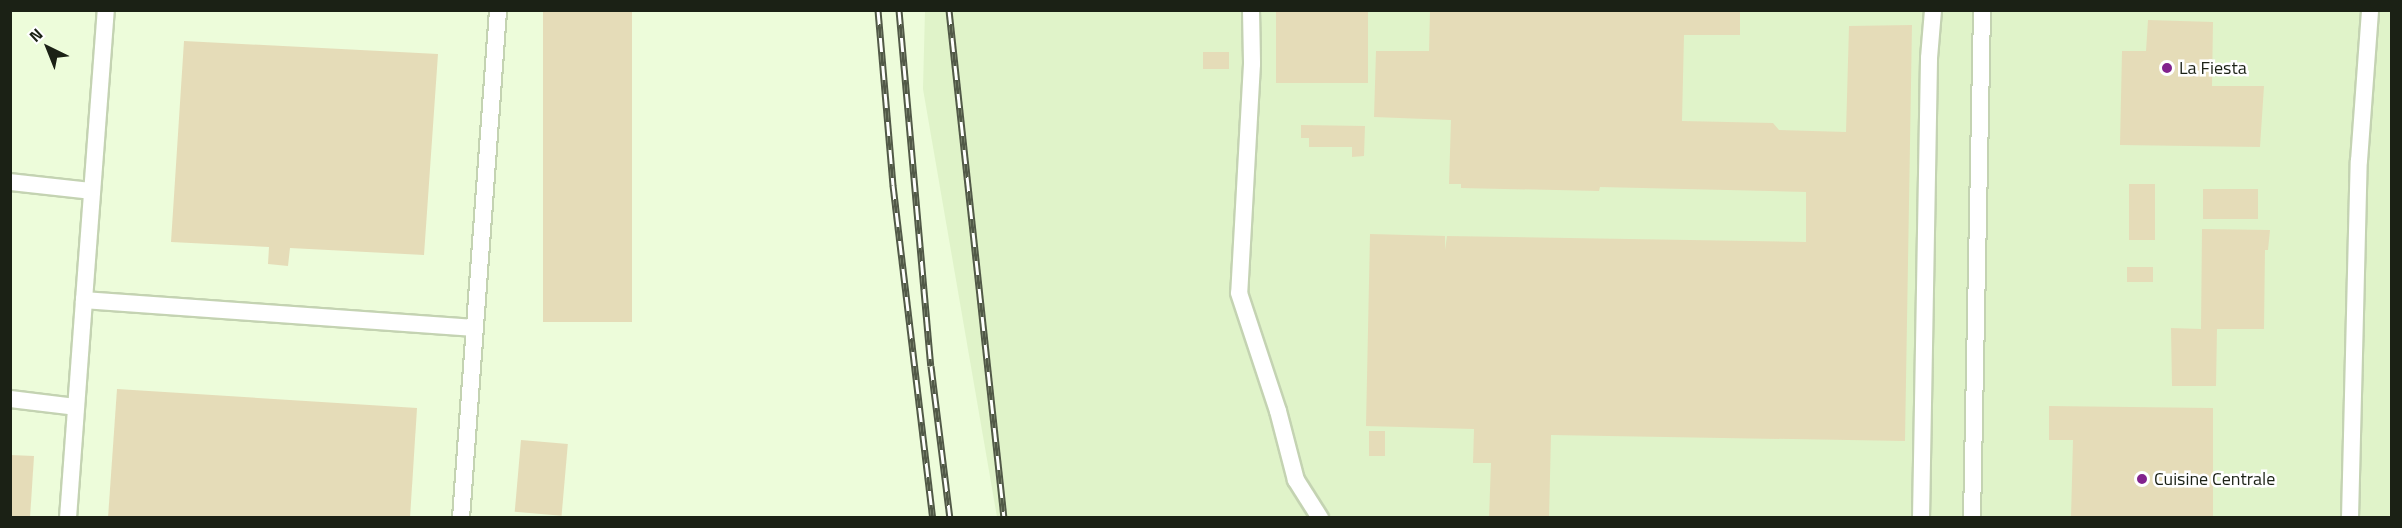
<!DOCTYPE html>
<style>
body{margin:0}
#map{position:relative;width:2402px;height:528px;overflow:hidden;background:#edfcda;font-family:"Titillium Web",sans-serif}
div>[style]{position:absolute}
[style*='--x']{left:calc(var(--x)*1px);top:calc(var(--y)*1px);width:calc(var(--w)*1px);rotate:calc(var(--a)*1deg)}
.built>*{inset:0;background:#e0f3c9}
.building>*{inset:0;background:#e5dcb8;transform-origin:0 0}
.roads{filter:drop-shadow(2px 0 #c4d3b2) drop-shadow(-2px 0 #c4d3b2) drop-shadow(0 2px #c4d3b2) drop-shadow(0 -2px #c4d3b2)}
.service>*{height:16px;margin:-8px;padding:0 8px;transform-origin:8px;border-radius:8px;background:#fff}
.rail>*{height:7px;margin-top:-3.5px;transform-origin:0;background:repeating-linear-gradient(90deg,#fff 0 14px,#515947 0 28px);box-sizing:border-box;border-block:2px solid #515947}
.dots>*{width:16px;height:16px;translate:-50% -50%;box-sizing:border-box;border:3px solid #fff;border-radius:50%}
span{translate:-50% -50%;white-space:nowrap;text-align:center;line-height:1.15;-webkit-text-stroke:5px #fff;paint-order:stroke}
.poi-label{font-size:18px;color:#1b2115}
.left{translate:0 -50%;text-align:left}
.frame{position:absolute;inset:0;border:12px solid #1b2115;pointer-events:none}
.north{position:absolute;left:18px;top:18px;width:60px;height:60px;-webkit-text-stroke:4px #fff;paint-order:stroke;rotate:317deg;font-size:16px;font-weight:700;line-height:24px;text-align:center;color:#1b2115}
.north::after{content:'';display:block;margin:auto;width:21px;height:27px;background:#1b2115;clip-path:polygon(50% 0,100% 100%,50% 72%,0 100%)}
</style>
<div id="map">
<div class="built">
<i style="clip-path:polygon(925px 11px,2391px 11px,2391px 517px,997px 517px,923px 89px)"></i>
</div>
<div class="building">
<i style="left:543px;top:10px;width:89px;height:312px"></i>
<i style="left:1276px;top:10px;width:92px;height:73px"></i>
<i style="clip-path:polygon(1430px 10px,1740px 10px,1740px 35px,1684px 35px,1682px 121px,1773px 123px,1779px 130px,1846px 132px,1849px 26px,1912px 25px,1905px 441px,1551px 435px,1549px 518px,1489px 518px,1491px 463px,1473px 463px,1474px 429px,1366px 426px,1370px 234px,1445px 236px,1445px 250px,1447px 236px,1806px 242px,1806px 192px,1600px 187px,1599px 191px,1461px 188px,1461px 184px,1449px 184px,1451px 120px,1374px 117px,1376px 51px,1429px 51px)"></i>
<i style="clip-path:polygon(2148px 20px,2213px 22px,2212px 86px,2264px 86px,2260px 147px,2120px 145px,2122px 51px,2146px 51px)"></i>
<i style="clip-path:polygon(184px 41px,438px 54px,424px 255px,290px 248px,288px 266px,268px 264px,269px 247px,171px 242px)"></i>
<i style="left:1203px;top:52px;width:26px;height:17px"></i>
<i style="clip-path:polygon(1301px 125px,1365px 126px,1364px 156px,1352px 157px,1352px 147px,1309px 147px,1309px 138px,1301px 138px)"></i>
<i style="left:2129px;top:184px;width:26px;height:56px"></i>
<i style="left:2203px;top:189px;width:55px;height:30px"></i>
<i style="clip-path:polygon(2202px 229px,2270px 230px,2268px 250px,2265px 250px,2264px 329px,2217px 329px,2216px 386px,2172px 386px,2171px 328px,2201px 329px)"></i>
<i style="left:2127px;top:267px;width:26px;height:15px"></i>
<i style="clip-path:polygon(117px 389px,417px 408px,410px 518px,108px 518px)"></i>
<i style="clip-path:polygon(2049px 406px,2213px 408px,2213px 518px,2071px 518px,2073px 440px,2049px 440px)"></i>
<i style="left:1369px;top:431px;width:16px;height:25px"></i>
<i style="left:521px;top:440px;width:47px;height:72px;rotate:5deg"></i>
<i style="clip-path:polygon(10px 455px,34px 456px,30px 518px,10px 518px)"></i>
</div>
<div class="roads">
<div class="service">
<i style="--x:1251;--y:10;--w:54;--a:88.9"></i>
<i style="--x:1252;--y:64;--w:229;--a:93.2"></i>
<i style="--x:1239;--y:293;--w:124;--a:71.7"></i>
<i style="--x:1278;--y:411;--w:71;--a:75.4"></i>
<i style="--x:1296;--y:480;--w:45;--a:57.7"></i>
<i style="--x:10;--y:182;--w:82;--a:6.3"></i>
<i style="--x:84;--y:300;--w:291;--a:-85.7"></i>
<i style="--x:10;--y:399;--w:66;--a:6.9"></i>
<i style="--x:68;--y:518;--w:219;--a:-85.8"></i>
<i style="--x:84;--y:300;--w:391;--a:4.1"></i>
<i style="--x:461;--y:518;--w:509;--a:-85.83"></i>
<i style="--x:1921;--y:518;--w:460;--a:-89"></i>
<i style="--x:1929;--y:58;--w:48;--a:-85.2"></i>
<i style="--x:1972;--y:518;--w:508;--a:-88.87"></i>
<i style="--x:2350;--y:518;--w:357;--a:-88.6"></i>
<i style="--x:2359;--y:161;--w:151;--a:-85.8"></i>
</div>
</div>
<div class="rail">
<i style="--x:878;--y:10;--w:176;--a:85.1"></i>
<i style="--x:893;--y:185;--w:335;--a:83.2"></i>
<i style="--x:899;--y:10;--w:357;--a:84.9"></i>
<i style="--x:931;--y:366;--w:153;--a:82.9"></i>
<i style="--x:949;--y:10;--w:511;--a:83.82"></i>
</div>
<div class="dots">
<i style="left:2167px;top:68px;background:#82228d"></i>
<i style="left:2142px;top:479px;background:#82228d"></i>
</div>
<div class="poi-label">
<span class="left" style="left:2179px;top:68px">La Fiesta</span>
<span class="left" style="left:2154px;top:479px">Cuisine Centrale</span>
</div>
<div class="frame"></div>
<div class="north">N</div>
</div>
